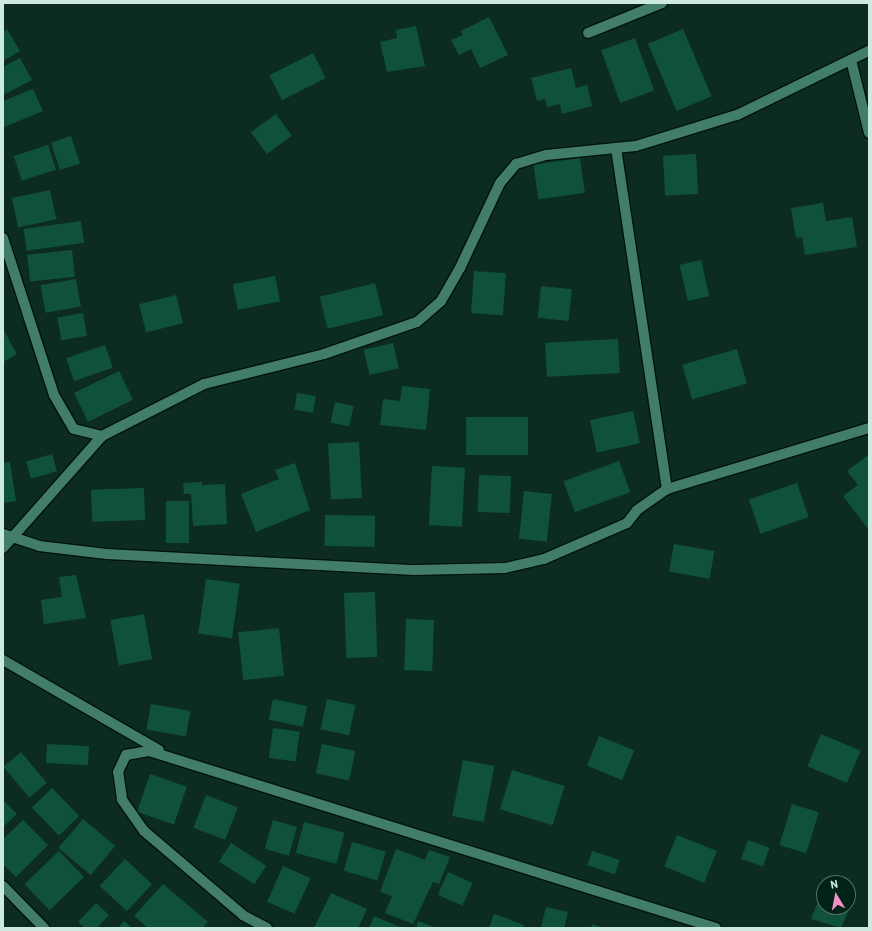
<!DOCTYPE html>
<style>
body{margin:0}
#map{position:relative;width:872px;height:931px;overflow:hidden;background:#0c2c21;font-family:Barlow,sans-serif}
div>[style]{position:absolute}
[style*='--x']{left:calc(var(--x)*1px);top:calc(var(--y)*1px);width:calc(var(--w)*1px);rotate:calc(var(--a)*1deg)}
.building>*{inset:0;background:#10513d;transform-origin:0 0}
.roads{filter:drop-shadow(1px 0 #02130c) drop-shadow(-1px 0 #02130c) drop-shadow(0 1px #02130c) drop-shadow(0 -1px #02130c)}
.street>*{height:10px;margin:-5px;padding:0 5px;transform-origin:5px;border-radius:5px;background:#417d67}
span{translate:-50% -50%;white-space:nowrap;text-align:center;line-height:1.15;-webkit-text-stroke:3.5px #022318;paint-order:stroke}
.frame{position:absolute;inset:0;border:4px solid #cceadd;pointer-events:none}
.north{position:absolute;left:816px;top:875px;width:40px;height:40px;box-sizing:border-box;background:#022318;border:1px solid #537367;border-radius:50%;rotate:350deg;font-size:11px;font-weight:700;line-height:16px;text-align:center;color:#cceadd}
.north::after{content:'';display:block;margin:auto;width:14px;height:18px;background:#f98fc9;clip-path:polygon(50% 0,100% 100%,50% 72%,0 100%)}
</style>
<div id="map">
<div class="building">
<i style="clip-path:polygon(489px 17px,508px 55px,480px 68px,471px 49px,459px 55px,451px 40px,463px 35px,461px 31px)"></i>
<i style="clip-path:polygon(416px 26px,425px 66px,387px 72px,380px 42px,397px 38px,396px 30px)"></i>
<i style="clip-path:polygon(7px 29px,20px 51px,3px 61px,3px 32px)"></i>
<i style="left:683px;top:29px;width:73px;height:38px;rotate:67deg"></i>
<i style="left:635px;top:38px;width:56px;height:36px;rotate:70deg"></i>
<i style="left:313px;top:53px;width:28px;height:49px;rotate:63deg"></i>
<i style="clip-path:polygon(20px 58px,32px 80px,3px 95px,3px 67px)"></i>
<i style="clip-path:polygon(571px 68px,576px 88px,587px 85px,592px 106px,562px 114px,560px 104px,547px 107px,545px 99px,537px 101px,531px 78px)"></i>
<i style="clip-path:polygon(33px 89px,43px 111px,4px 127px,3px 101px)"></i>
<i style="left:276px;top:114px;width:27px;height:31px;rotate:54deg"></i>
<i style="left:71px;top:136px;width:29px;height:21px;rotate:72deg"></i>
<i style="left:48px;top:145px;width:26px;height:36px;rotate:72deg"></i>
<i style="left:696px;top:154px;width:40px;height:33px;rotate:87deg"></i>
<i style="left:580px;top:158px;width:35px;height:47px;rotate:82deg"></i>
<i style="left:50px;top:190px;width:30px;height:39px;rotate:78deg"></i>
<i style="clip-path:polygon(823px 203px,826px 221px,852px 217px,857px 247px,805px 255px,802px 237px,796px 238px,791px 208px)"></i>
<i style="left:81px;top:221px;width:22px;height:58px;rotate:82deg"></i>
<i style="left:72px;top:250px;width:27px;height:45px;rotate:84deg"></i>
<i style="left:701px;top:260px;width:37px;height:22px;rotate:77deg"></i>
<i style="left:474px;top:271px;width:32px;height:42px;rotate:4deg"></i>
<i style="left:275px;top:276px;width:26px;height:43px;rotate:79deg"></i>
<i style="left:76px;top:279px;width:28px;height:36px;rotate:80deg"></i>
<i style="left:375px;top:283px;width:33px;height:57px;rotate:76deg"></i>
<i style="left:541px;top:286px;width:31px;height:32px;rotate:6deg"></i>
<i style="left:176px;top:295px;width:29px;height:38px;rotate:76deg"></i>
<i style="left:83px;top:313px;width:23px;height:26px;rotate:80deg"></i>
<i style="clip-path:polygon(3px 329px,17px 354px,3px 362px)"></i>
<i style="left:618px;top:339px;width:34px;height:73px;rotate:87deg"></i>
<i style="left:393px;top:343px;width:26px;height:30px;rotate:77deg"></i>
<i style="left:105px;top:345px;width:24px;height:41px;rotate:71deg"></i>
<i style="left:737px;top:349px;width:36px;height:57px;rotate:74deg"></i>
<i style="left:119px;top:371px;width:32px;height:50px;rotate:64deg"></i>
<i style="clip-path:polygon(402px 386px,430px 389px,426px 430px,380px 425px,383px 399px,400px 401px)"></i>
<i style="left:297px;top:393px;width:19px;height:17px;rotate:9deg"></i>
<i style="left:335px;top:402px;width:19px;height:21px;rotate:12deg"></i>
<i style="left:633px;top:411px;width:33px;height:44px;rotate:78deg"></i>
<i style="left:528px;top:417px;width:38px;height:62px;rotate:90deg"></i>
<i style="left:359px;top:442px;width:56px;height:31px;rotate:87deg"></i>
<i style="left:52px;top:454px;width:18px;height:27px;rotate:74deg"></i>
<i style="clip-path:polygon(867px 456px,869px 459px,869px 530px,843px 496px,858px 485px,847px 471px)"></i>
<i style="left:619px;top:461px;width:33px;height:59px;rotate:70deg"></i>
<i style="clip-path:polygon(10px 462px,16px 501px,3px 503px,3px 463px)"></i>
<i style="clip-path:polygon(295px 463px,310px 510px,256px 532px,241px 494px,279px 479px,275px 470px)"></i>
<i style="left:432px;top:466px;width:33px;height:59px;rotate:3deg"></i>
<i style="left:479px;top:475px;width:32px;height:37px;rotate:2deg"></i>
<i style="clip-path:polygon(202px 482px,202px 485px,225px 484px,227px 524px,193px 526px,191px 494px,184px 494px,183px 483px)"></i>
<i style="left:797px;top:483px;width:36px;height:51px;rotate:71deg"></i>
<i style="left:144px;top:488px;width:32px;height:53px;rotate:88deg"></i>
<i style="left:524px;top:491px;width:28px;height:48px;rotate:6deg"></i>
<i style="left:166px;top:501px;width:23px;height:42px"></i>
<i style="left:325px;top:515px;width:50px;height:31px;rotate:1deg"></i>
<i style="left:674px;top:544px;width:41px;height:28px;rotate:10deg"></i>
<i style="clip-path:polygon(76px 575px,86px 618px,44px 624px,41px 600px,62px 597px,59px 577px)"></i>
<i style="left:206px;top:579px;width:34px;height:55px;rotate:8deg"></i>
<i style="left:375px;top:592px;width:65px;height:31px;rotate:88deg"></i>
<i style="left:144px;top:614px;width:46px;height:34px;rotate:80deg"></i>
<i style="left:406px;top:619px;width:28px;height:51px;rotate:2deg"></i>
<i style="left:279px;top:628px;width:48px;height:41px;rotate:84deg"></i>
<i style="left:273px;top:699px;width:35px;height:21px;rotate:12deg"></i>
<i style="left:327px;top:699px;width:29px;height:31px;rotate:12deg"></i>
<i style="left:151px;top:704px;width:40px;height:26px;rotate:10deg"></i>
<i style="left:273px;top:728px;width:27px;height:30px;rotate:8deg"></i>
<i style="left:821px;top:734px;width:43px;height:35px;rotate:23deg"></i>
<i style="left:599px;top:736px;width:38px;height:32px;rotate:22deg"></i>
<i style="left:47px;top:744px;width:42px;height:19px;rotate:3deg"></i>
<i style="left:322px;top:744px;width:34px;height:30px;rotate:12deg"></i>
<i style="left:21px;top:752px;width:40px;height:23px;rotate:50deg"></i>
<i style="left:463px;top:760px;width:32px;height:57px;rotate:11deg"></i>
<i style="left:512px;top:770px;width:55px;height:41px;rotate:17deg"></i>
<i style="left:150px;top:774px;width:39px;height:40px;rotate:19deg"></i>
<i style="left:52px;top:788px;width:39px;height:28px;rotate:46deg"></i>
<i style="left:206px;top:795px;width:34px;height:35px;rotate:21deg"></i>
<i style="clip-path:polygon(4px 801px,17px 814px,3px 827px,3px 802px)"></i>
<i style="left:792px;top:804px;width:28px;height:43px;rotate:17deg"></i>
<i style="left:83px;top:819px;width:42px;height:38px;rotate:40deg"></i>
<i style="clip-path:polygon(23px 820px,48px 845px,16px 877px,3px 864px,3px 839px)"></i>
<i style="left:273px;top:820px;width:25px;height:30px;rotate:16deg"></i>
<i style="left:304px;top:822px;width:42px;height:32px;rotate:15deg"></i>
<i style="left:677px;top:835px;width:43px;height:34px;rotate:22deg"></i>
<i style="left:748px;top:840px;width:23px;height:20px;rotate:20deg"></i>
<i style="left:352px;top:842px;width:35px;height:30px;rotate:16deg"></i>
<i style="left:231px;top:843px;width:42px;height:22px;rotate:33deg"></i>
<i style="clip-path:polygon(396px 849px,425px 860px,429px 850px,450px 857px,439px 884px,433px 882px,413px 924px,385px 913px,392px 896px,380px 892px)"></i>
<i style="left:59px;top:851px;width:36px;height:48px;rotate:46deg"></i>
<i style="left:592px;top:851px;width:29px;height:15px;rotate:18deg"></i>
<i style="left:125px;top:859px;width:37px;height:37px;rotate:43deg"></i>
<i style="left:283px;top:866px;width:30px;height:39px;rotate:24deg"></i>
<i style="left:448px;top:872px;width:27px;height:25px;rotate:24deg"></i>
<i style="clip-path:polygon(163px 884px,208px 922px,203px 928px,148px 928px,134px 916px)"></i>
<i style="clip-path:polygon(824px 887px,824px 907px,848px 907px,848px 890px,856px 893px,841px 928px,811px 919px)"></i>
<i style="clip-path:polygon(331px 893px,367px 909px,358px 928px,314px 928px)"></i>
<i style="clip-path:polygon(96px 903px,109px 915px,97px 928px,85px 928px,78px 922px)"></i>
<i style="clip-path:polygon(546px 907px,568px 912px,564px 928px,541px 928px)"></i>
<i style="clip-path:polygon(494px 914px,524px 925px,523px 928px,489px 928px)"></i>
<i style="clip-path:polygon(374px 916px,402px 928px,369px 928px)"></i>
<i style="clip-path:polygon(124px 921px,132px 928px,118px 928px)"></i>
<i style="clip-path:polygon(418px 921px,437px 928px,416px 928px)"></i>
<i style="clip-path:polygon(592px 924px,603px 928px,591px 928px)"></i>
</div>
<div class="roads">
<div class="street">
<i style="--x:588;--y:33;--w:80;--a:-22.1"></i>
<i style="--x:851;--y:60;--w:75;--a:76.1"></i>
<i style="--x:616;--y:148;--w:345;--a:81.5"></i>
<i style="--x:3;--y:238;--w:165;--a:72"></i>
<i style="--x:54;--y:395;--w:39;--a:60"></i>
<i style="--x:74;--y:429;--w:29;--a:14"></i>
<i style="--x:102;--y:436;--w:114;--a:-27"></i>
<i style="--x:204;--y:384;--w:124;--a:-14"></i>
<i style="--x:324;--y:354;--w:98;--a:-19"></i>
<i style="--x:417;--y:322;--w:32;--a:-41"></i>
<i style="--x:441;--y:301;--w:38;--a:-60"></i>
<i style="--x:460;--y:268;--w:94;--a:-64.8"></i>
<i style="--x:500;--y:183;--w:25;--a:-50"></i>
<i style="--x:516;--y:164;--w:31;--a:-17"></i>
<i style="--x:546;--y:155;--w:90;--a:-5.7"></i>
<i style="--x:636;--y:146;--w:106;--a:-17.1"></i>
<i style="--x:737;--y:115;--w:147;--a:-25.9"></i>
<i style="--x:3;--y:534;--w:38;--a:18"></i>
<i style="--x:39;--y:546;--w:68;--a:6.7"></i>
<i style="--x:107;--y:554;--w:308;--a:3"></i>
<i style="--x:415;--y:570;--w:90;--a:-1.3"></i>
<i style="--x:505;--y:568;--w:40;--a:-13"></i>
<i style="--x:544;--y:559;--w:90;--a:-23.4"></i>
<i style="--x:627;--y:523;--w:16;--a:-52"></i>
<i style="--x:637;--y:510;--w:37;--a:-35"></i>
<i style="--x:667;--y:489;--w:211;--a:-16.8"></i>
<i style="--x:3;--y:548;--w:149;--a:-48.5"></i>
<i style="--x:3;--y:660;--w:180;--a:30"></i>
<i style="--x:3;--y:886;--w:59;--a:45.7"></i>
<i style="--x:267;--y:928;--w:27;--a:-152"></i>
<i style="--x:243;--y:915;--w:130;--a:-139.7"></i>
<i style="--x:144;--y:831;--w:39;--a:-125"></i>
<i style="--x:122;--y:799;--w:27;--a:-98"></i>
<i style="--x:118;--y:772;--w:19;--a:-65"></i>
<i style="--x:126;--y:755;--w:23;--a:-10"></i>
<i style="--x:149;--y:751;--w:594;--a:17.34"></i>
</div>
</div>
<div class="frame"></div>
<div class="north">N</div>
</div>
